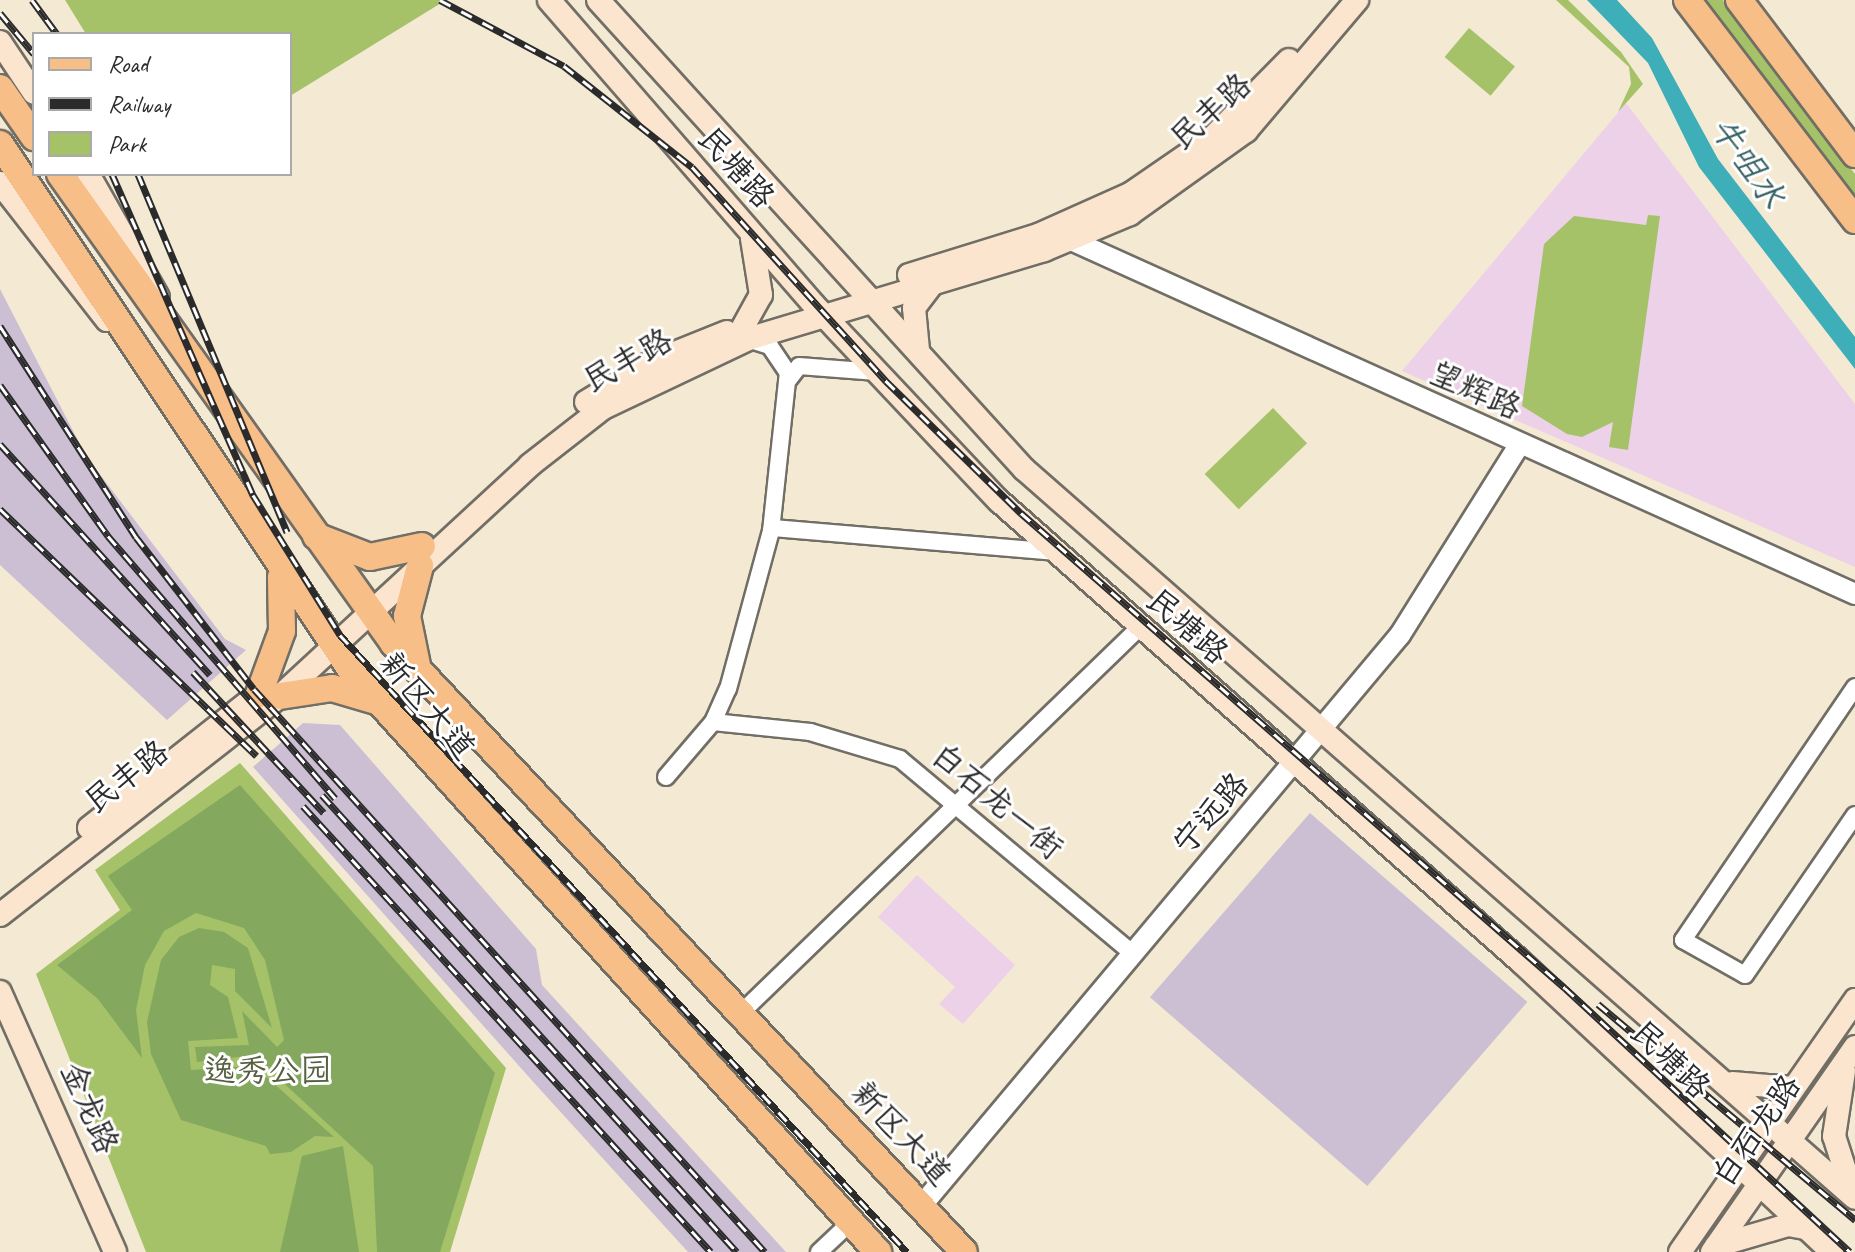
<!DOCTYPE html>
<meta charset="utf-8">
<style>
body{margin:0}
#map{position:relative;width:1855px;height:1252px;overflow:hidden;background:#f4e9d3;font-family:Caveat,"LXGW WenKai TC",sans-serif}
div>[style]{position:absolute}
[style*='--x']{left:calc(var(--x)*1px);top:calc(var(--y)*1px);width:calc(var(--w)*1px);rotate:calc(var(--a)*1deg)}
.built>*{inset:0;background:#edd1e9}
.industrial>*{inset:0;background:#ccbfd4;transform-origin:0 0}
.green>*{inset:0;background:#a5c269;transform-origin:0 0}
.forest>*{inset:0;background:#84a85d}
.water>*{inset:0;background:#3eafb9}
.roads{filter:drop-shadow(2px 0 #716e66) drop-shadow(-2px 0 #716e66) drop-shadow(0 2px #716e66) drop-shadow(0 -2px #716e66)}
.minor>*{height:16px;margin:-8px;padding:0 8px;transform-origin:8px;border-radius:8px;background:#fff}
.tertiary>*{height:20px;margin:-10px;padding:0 10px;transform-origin:10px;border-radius:10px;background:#fff}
.secondary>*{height:22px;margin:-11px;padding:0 11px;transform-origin:11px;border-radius:11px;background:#fce5cf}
.primary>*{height:26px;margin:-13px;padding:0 13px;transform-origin:13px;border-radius:13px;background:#f7be87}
.rail>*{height:7px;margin-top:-3.5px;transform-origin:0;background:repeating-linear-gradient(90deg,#fff 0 12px,#2b2b2b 0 24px);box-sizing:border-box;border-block:2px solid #2b2b2b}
span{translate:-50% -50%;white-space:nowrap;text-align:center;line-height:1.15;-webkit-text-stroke:6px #fff;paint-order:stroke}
.street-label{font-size:32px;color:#2b2b2b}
.park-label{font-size:32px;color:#566041}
.water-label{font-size:34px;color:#336064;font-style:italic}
.legend{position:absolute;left:32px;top:32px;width:260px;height:144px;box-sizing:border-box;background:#fff;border:2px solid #aaa;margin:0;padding:10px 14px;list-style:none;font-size:24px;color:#2b2b2b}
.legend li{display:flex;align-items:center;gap:16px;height:40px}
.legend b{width:40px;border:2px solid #aaa}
</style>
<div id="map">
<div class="built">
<i style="clip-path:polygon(1626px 103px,1855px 404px,1855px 567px,1402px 371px)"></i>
<i style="clip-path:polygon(917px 875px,1015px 965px,963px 1024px,939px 1004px,955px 987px,878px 917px)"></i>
</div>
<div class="industrial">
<i style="clip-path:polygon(0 289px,86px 456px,225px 639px,246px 650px,167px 720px,0 565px)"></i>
<i style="clip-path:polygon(303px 723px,340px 725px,536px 949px,542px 985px,786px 1252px,688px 1252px,536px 1085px,253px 767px)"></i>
<i style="left:1310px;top:813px;width:288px;height:244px;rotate:41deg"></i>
</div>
<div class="green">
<i style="clip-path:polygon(65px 0,446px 0,290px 96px,290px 34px,86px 34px)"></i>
<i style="clip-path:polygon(1556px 0,1568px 0,1621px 52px,1643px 84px,1618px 112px,1631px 84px,1629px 67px)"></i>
<i style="clip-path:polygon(1704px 0,1723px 0,1855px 174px,1855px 197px)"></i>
<i style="left:1469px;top:28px;width:60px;height:38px;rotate:40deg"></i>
<i style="clip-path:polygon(1648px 215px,1660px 216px,1628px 450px,1609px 447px,1613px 422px,1582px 437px,1567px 434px,1522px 406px,1544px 244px,1574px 216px,1646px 225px)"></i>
<i style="left:1273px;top:408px;width:49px;height:95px;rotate:46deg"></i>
<i style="clip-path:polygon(240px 763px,506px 1068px,450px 1252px,146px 1252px,36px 974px,120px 910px,95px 870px)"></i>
</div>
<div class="forest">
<i style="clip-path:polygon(240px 785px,495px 1073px,440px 1252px,377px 1252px,373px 1166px,261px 1062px,246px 1056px,197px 1062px,195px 1047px,249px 1045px,242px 1011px,277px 1047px,284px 1040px,265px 960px,244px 928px,196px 913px,164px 931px,145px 965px,136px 1010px,142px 1058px,98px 999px,57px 965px,132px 910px,108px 876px)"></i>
<i style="clip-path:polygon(199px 928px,224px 932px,248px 948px,272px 1028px,235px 991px,235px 969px,212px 965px,210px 985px,228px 997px,238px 1038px,188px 1041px,191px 1070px,254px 1066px,334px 1137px,315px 1136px,291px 1152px,270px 1154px,266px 1146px,181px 1120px,151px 1054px,147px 1022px,161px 960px,179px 937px)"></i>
<i style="clip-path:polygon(343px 1146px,359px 1252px,280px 1252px,302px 1156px)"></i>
</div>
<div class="water">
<i style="clip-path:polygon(1587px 0,1617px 0,1652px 38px,1718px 159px,1855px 337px,1855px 369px,1699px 167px,1648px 63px)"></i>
</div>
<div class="roads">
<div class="minor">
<i style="--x:789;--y:379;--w:16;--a:-52"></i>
<i style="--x:799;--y:366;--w:78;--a:4.4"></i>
<i style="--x:772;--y:528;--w:284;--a:4.8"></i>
<i style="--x:1855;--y:687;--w:306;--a:124.2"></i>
<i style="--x:1683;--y:940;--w:71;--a:29.4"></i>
<i style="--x:1745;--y:975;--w:194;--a:-55.5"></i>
<i style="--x:713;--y:722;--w:98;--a:5.9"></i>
<i style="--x:810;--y:732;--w:94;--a:16.7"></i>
<i style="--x:900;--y:759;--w:301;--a:39.9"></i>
<i style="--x:666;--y:777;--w:72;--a:-49.5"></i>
<i style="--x:713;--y:722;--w:36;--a:-66"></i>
<i style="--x:728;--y:689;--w:164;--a:-74.8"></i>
<i style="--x:771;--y:531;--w:159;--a:-83.9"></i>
<i style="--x:788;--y:373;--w:32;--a:-124"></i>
<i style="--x:770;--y:346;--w:21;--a:-163"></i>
<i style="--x:741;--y:1013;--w:554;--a:-44.05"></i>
<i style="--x:819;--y:1252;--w:44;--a:-43.2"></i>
</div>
<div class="tertiary">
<i style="--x:1071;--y:240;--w:860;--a:24.3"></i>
<i style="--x:922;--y:1205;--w:744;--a:-50.02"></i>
<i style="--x:1400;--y:635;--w:226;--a:-57.9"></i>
</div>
<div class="secondary">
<i style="--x:549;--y:0;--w:404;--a:49"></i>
<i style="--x:814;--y:305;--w:270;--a:46.7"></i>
<i style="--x:999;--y:501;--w:695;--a:41.44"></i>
<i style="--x:1520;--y:961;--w:427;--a:43"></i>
<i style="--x:598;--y:0;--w:634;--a:47.75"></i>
<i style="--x:1024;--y:469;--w:1105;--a:41.26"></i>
<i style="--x:0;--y:42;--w:61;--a:56.3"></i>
<i style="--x:88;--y:174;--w:142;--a:60.4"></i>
<i style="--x:0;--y:183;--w:174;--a:52"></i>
<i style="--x:909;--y:275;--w:135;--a:-17.2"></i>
<i style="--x:1038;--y:235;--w:101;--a:-24"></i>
<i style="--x:1130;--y:194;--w:101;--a:-34.5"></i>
<i style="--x:1213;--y:137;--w:108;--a:-45.4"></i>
<i style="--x:743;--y:327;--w:37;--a:-61"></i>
<i style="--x:761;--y:295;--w:57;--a:-99.1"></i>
<i style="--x:918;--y:350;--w:42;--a:-95.4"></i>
<i style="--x:914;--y:308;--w:30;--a:-53"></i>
<i style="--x:586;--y:402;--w:75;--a:-31.4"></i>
<i style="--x:650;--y:363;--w:83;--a:-21.9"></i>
<i style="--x:89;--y:828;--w:205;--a:-38.3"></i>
<i style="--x:0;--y:915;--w:355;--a:-38"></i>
<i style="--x:280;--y:696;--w:340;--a:-42.7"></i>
<i style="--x:530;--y:465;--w:93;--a:-38"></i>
<i style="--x:603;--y:408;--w:161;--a:-25.4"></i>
<i style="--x:748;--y:339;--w:309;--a:-16.7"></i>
<i style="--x:1044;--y:250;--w:93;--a:-22.7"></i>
<i style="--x:1130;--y:214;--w:143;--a:-35.6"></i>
<i style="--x:1246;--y:131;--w:172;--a:-49.7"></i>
<i style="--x:0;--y:992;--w:284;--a:66.1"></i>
<i style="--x:1844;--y:1071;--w:66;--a:98.7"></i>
<i style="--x:1834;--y:1136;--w:59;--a:72.2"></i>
<i style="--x:1732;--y:1083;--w:61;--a:4.7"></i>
<i style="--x:1716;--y:1246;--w:75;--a:-16.3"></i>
<i style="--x:1788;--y:1225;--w:17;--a:10"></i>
<i style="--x:1680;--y:1252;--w:307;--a:-55.2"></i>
<i style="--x:1712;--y:1252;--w:250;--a:-55.1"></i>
</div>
<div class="primary">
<i style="--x:1687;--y:0;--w:277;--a:52.6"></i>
<i style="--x:1739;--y:0;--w:193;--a:53"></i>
<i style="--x:0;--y:88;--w:60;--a:55.2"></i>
<i style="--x:0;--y:144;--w:636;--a:56.28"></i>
<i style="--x:353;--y:673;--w:782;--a:47.8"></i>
<i style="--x:60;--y:174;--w:577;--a:54.6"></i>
<i style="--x:394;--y:644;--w:833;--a:46.85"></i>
<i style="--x:316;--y:536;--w:58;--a:21.3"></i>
<i style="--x:370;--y:557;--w:53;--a:-11.9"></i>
<i style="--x:417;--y:665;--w:50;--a:-101.5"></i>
<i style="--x:407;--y:616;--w:52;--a:-75.4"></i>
<i style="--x:259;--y:694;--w:67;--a:-69.9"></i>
<i style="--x:282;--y:631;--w:54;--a:-91.1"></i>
<i style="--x:280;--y:696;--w:53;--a:-8.7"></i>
<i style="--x:332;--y:688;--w:46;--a:16.5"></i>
</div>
</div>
<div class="rail">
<i style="--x:32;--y:0;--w:42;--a:53.7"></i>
<i style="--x:440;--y:0;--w:140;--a:28"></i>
<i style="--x:564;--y:66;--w:163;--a:38.3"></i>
<i style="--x:692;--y:167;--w:289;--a:47.8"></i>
<i style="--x:886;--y:381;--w:189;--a:44.4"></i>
<i style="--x:1021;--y:513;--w:722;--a:41.13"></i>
<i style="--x:1565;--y:988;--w:388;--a:42.8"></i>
<i style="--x:0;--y:13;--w:53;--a:50.3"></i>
<i style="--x:112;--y:174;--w:351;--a:66.3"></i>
<i style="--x:253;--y:495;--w:165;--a:58.1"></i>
<i style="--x:340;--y:635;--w:838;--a:47.42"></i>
<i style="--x:138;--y:174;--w:388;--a:67.4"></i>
<i style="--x:0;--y:326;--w:251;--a:57.2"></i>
<i style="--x:136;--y:537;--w:192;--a:52.2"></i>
<i style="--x:254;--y:689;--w:760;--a:47.77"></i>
<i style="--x:0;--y:385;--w:186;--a:54.4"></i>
<i style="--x:108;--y:536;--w:347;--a:49.1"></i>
<i style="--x:0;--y:444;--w:312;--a:47.7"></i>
<i style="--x:0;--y:509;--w:356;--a:43.9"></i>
<i style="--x:193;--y:672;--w:192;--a:47.1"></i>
<i style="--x:322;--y:795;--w:617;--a:47.76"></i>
<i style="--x:303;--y:806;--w:604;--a:47.55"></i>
<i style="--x:1598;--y:1004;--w:336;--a:40"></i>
</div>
<div class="street-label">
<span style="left:1211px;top:112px;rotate:-42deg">民丰路</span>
<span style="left:736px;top:168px;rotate:48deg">民塘路</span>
<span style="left:628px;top:361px;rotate:-29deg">民丰路</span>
<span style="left:1475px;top:391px;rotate:24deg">望辉路</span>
<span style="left:1187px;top:627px;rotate:41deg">民塘路</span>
<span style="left:427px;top:706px;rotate:50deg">新区大道</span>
<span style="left:127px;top:777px;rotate:-38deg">民丰路</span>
<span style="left:997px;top:802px;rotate:40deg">白石龙一街</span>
<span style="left:1211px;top:814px;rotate:-49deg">宁远路</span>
<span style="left:1670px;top:1060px;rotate:44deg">民塘路</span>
<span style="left:89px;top:1108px;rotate:66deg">金龙路</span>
<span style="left:1757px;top:1131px;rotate:-55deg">白石龙路</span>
<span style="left:901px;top:1134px;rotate:47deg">新区大道</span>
</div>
<div class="park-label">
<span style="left:268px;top:1071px">逸秀公园</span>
</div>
<div class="water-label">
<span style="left:1748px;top:162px;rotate:55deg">牛咀水</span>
</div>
<ul class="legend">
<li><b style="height:10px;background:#f7be87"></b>Road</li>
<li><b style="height:10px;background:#2b2b2b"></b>Railway</li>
<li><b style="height:22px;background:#a5c269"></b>Park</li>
</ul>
</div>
